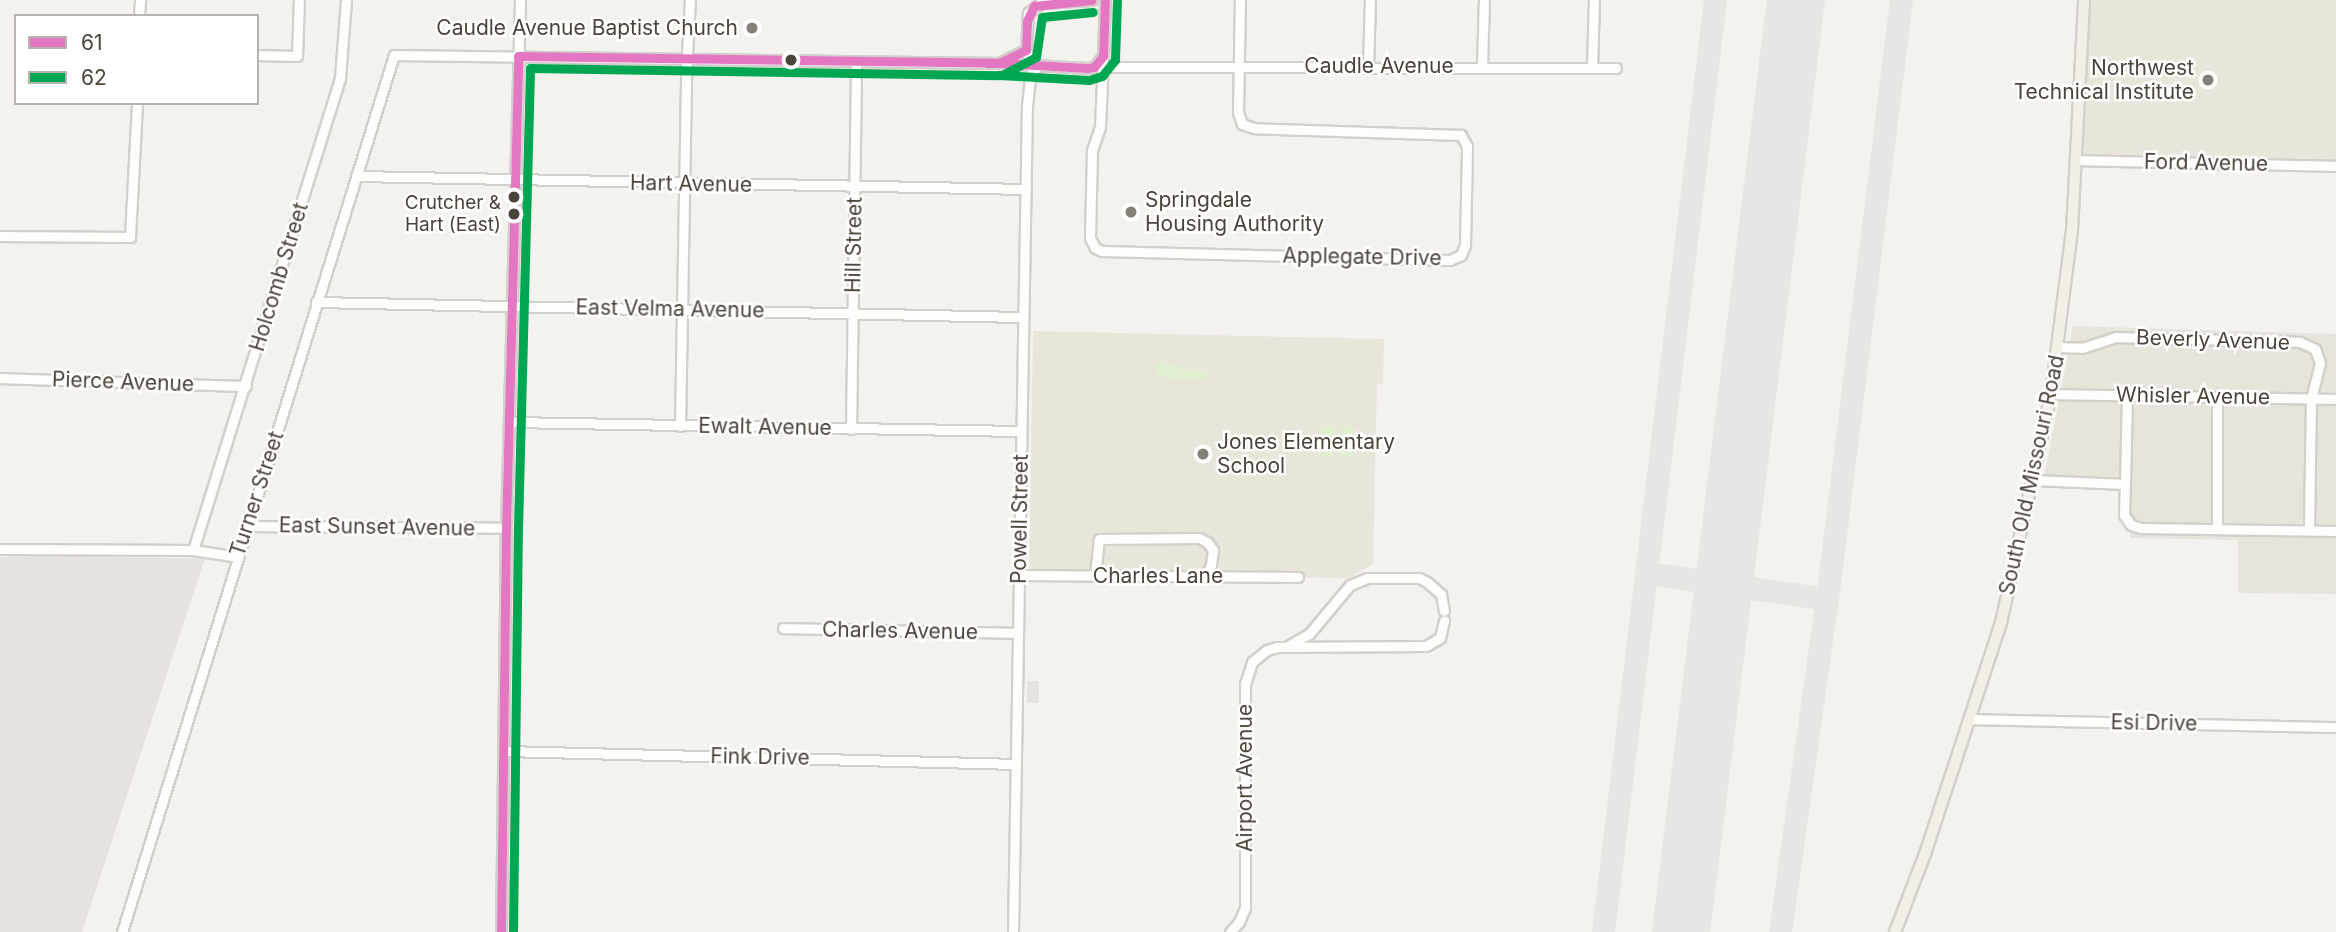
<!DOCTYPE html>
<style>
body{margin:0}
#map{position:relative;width:2336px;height:932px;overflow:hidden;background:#f4f2ee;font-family:Inter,sans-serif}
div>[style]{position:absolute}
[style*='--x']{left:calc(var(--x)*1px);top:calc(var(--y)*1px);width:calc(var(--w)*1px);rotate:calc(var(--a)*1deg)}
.residential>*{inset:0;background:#e7e4dc}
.industrial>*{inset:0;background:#e6e2de}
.education>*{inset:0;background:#eae5da;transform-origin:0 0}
.green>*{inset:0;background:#e1eecf;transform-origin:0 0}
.parking>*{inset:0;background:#e6e3df;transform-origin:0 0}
.taxiway>*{height:23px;margin:-11.5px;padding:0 11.5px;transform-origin:11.5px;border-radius:11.5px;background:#e8e6e4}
.runway>*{height:58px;margin:-29px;padding:0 29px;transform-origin:29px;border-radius:29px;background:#e8e6e4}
.roads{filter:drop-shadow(2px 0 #d2d0cb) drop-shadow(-2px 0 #d2d0cb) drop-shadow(0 2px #d2d0cb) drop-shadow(0 -2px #d2d0cb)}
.minor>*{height:9px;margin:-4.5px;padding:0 4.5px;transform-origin:4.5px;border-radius:4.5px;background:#fdfdfc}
.major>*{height:10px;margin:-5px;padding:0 5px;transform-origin:5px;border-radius:5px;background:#f2efe6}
.bus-1>*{height:9px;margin:-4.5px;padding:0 4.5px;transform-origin:4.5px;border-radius:4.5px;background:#e377c2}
.bus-2>*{height:9px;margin:-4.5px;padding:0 4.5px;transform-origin:4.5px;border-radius:4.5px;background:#00a651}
.dots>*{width:19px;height:19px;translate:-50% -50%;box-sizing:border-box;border:4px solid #fff;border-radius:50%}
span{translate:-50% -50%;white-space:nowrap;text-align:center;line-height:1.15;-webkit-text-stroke:5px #fff;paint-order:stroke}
.bus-label{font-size:19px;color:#4b4439}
.right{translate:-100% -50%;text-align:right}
.poi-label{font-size:21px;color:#4b4439}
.left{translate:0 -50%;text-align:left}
.street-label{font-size:21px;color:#4b4439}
.legend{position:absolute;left:14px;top:14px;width:245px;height:91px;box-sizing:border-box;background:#fff;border:2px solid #b7b4b0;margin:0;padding:9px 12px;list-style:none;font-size:21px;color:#4b4439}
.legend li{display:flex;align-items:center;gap:14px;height:35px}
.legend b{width:35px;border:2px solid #b7b4b0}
</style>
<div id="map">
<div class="residential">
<i style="clip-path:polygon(2073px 326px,2336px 334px,2336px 594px,2238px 593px,2238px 540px,2130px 538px,2130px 481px,2044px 478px)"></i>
</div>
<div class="industrial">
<i style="clip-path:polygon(0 557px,205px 558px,82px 932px,0 932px)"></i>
</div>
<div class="education">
<i style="left:2084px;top:0;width:252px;height:160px"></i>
<i style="clip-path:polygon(1033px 331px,1384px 339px,1383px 384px,1377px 384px,1373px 564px,1349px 578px,1029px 575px)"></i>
</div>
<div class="green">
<i style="clip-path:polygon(1156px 362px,1181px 365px,1182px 370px,1208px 371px,1207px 381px,1169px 380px,1166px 376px,1155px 376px)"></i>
<i style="left:1321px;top:425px;width:15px;height:31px;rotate:4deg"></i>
<i style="left:1340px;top:426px;width:14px;height:30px"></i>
</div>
<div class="parking">
<i style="left:1027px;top:681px;width:12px;height:22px"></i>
</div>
<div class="taxiway">
<i style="--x:1647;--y:573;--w:182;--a:8.2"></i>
<i style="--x:1603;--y:932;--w:939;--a:-83.15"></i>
<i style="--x:1780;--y:932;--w:336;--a:-82"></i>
<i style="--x:1827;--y:599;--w:604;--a:-82.96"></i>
</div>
<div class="runway">
<i style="--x:1681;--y:932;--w:939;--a:-82.97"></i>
</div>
<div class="roads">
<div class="minor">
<i style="--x:139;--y:16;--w:16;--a:-86"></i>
<i style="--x:257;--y:55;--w:40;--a:1.4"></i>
<i style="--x:297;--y:56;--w:56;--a:-88"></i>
<i style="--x:1103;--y:58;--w:69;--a:92.5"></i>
<i style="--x:1100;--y:127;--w:24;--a:109"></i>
<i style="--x:1092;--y:150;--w:88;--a:91.3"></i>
<i style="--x:1090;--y:238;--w:11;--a:63"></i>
<i style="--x:1095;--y:248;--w:8;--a:23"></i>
<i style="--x:1102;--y:251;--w:348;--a:1.5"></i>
<i style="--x:1450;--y:260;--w:12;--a:-24"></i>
<i style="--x:1461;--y:255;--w:11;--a:-68"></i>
<i style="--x:1465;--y:245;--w:99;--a:-88.8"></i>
<i style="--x:1467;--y:146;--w:13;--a:-119"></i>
<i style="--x:1461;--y:135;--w:207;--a:-178.1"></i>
<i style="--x:1254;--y:128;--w:13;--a:-162"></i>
<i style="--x:1242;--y:124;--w:13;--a:-108"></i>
<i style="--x:1238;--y:112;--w:112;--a:-89"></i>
<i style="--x:999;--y:63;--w:30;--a:-26"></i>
<i style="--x:1038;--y:66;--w:9;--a:-148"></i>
<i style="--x:1030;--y:61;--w:12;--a:-110"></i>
<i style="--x:1026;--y:50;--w:37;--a:-87"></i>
<i style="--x:1028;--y:13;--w:16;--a:-38"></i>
<i style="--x:1041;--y:3;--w:51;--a:-3.4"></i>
<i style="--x:1482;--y:66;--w:66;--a:-88.3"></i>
<i style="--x:1100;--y:67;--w:516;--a:0.11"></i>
<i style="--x:1368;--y:67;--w:67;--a:-88.3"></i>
<i style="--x:1592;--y:67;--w:67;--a:-88.3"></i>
<i style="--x:2077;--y:160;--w:259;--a:1.3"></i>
<i style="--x:356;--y:176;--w:670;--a:1.11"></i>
<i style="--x:0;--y:236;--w:130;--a:0.4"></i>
<i style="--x:130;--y:237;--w:134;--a:-87"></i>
<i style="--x:316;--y:302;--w:707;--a:1.22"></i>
<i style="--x:2059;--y:347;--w:23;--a:2"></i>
<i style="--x:2082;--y:348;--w:35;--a:-18"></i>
<i style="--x:2115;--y:337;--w:185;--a:1.5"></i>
<i style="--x:2300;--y:342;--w:17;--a:25"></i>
<i style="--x:2315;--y:349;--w:15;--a:70"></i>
<i style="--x:2320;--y:363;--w:36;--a:104"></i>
<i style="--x:2311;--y:398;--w:132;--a:90.9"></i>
<i style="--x:0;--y:378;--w:246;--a:1.9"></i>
<i style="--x:2051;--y:394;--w:285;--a:1"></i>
<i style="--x:2217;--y:397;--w:132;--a:90"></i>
<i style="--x:509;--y:422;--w:512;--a:1.01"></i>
<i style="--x:680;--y:426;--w:353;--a:-89"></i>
<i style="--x:686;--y:73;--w:73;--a:-86.9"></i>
<i style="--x:851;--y:429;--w:367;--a:-89.2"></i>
<i style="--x:2033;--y:480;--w:92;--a:2.5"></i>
<i style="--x:2125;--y:484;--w:31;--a:92"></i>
<i style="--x:2124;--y:515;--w:12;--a:55"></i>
<i style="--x:2131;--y:525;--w:10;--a:17"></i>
<i style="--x:2141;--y:528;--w:195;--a:0.9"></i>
<i style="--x:2125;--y:484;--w:89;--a:-88.7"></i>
<i style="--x:249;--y:526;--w:257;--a:0.4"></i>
<i style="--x:0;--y:549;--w:193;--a:0.3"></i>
<i style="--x:193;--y:550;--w:46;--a:8.8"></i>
<i style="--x:193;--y:550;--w:494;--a:-72.7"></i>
<i style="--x:340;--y:78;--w:78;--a:-85.6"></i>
<i style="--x:1019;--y:575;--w:279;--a:0.4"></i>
<i style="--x:1095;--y:576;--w:37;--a:-84"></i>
<i style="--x:1099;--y:539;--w:100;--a:-0.6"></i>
<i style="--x:1199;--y:538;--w:9;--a:27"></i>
<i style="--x:1207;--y:542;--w:10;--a:53"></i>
<i style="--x:1213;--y:550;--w:15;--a:98"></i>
<i style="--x:1211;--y:565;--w:13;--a:117"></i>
<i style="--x:783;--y:628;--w:235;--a:1.2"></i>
<i style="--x:1288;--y:646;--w:24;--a:-30"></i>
<i style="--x:1309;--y:634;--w:64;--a:-50.1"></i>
<i style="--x:1350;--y:585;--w:18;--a:-22"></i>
<i style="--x:1367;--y:578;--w:52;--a:0"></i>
<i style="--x:1419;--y:578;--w:9;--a:27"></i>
<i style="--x:1427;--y:582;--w:18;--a:41"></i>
<i style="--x:1441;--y:594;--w:17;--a:80"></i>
<i style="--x:1972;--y:719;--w:364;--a:1.3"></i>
<i style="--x:504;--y:751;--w:512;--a:1.45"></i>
<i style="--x:122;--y:932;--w:918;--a:-72.77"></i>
<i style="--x:394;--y:55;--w:605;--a:0.76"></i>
<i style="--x:999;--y:63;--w:88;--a:3.3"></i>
<i style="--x:1087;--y:68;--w:7;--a:-8"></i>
<i style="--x:1094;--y:67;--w:14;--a:-51"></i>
<i style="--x:1103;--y:56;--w:56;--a:-88"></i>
<i style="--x:501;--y:932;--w:404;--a:-89.3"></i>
<i style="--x:506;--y:528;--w:528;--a:-88.48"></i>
<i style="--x:1013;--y:932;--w:826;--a:-89.03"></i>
<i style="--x:1027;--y:106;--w:31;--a:-84"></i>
<i style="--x:1030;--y:75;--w:12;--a:-48"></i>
<i style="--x:1230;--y:932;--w:13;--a:-48"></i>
<i style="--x:1239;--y:922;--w:15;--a:-67"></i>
<i style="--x:1245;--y:908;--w:224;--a:-90"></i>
<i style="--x:1245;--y:684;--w:23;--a:-72"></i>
<i style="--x:1252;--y:662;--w:19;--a:-39"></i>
<i style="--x:1267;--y:650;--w:10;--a:-17"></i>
<i style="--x:1277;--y:647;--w:149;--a:-0.4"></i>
<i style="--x:1426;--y:646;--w:16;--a:-30"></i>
<i style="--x:1440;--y:638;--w:18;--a:-77"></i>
</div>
<div class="major">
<i style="--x:1895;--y:932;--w:84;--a:-69"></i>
<i style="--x:1925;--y:854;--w:243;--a:-71.8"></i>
<i style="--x:2001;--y:623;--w:234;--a:-77.7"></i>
<i style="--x:2051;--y:394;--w:164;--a:-82.7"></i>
<i style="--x:2072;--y:231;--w:231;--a:-87"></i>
</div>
</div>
<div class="bus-1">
<i style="--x:518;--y:56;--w:481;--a:0.8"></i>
<i style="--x:999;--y:63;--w:88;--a:3.3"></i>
<i style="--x:1087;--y:68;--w:7;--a:-8"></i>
<i style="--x:1094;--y:67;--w:14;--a:-51"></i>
<i style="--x:1103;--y:56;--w:56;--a:-88"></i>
<i style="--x:988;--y:63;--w:11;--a:0"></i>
<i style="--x:999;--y:63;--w:30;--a:-26"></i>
<i style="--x:1026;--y:50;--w:29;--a:-88"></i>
<i style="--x:1027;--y:21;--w:17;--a:-65"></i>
<i style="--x:1034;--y:6;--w:58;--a:-5.9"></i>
<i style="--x:501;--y:932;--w:404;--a:-89.3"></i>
<i style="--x:506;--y:528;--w:472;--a:-88.5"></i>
</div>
<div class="bus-2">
<i style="--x:1004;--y:74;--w:36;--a:-28"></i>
<i style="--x:1036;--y:57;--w:40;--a:-81.5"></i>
<i style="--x:1042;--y:17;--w:51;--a:-5.6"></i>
<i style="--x:513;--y:932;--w:404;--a:-89.3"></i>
<i style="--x:518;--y:528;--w:460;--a:-88.5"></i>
<i style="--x:530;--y:68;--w:469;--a:0.9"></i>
<i style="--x:999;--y:75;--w:90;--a:3.2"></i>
<i style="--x:1089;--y:80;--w:14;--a:-17"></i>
<i style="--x:1102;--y:76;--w:21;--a:-51"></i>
<i style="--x:1115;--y:60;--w:60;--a:-88.1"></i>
</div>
<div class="dots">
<i style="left:752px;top:28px;background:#868178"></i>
<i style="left:791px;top:60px;background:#4b4439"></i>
<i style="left:2208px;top:80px;background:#868178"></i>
<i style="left:514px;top:197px;background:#4b4439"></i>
<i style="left:1131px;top:212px;background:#868178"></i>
<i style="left:514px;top:214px;background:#4b4439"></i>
<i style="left:1203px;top:454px;background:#868178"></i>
</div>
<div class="bus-label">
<span class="right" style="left:501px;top:214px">Crutcher &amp;<br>Hart (East)</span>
</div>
<div class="poi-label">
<span class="right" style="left:738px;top:28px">Caudle Avenue Baptist Church</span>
<span class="right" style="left:2194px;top:80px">Northwest<br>Technical Institute</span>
<span class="left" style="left:1145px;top:212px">Springdale<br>Housing Authority</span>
<span class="left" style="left:1217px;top:454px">Jones Elementary<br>School</span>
</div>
<div class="street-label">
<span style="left:1379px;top:66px">Caudle Avenue</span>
<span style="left:2206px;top:163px;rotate:1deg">Ford Avenue</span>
<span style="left:691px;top:184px;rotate:1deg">Hart Avenue</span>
<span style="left:854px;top:245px;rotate:-89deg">Hill Street</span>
<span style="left:1362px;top:257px;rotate:1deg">Applegate Drive</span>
<span style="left:279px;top:277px;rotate:-73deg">Holcomb Street</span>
<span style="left:670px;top:309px;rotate:1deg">East Velma Avenue</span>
<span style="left:2213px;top:340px;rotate:2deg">Beverly Avenue</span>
<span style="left:123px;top:382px;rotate:2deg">Pierce Avenue</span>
<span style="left:2193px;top:396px;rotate:1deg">Whisler Avenue</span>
<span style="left:765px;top:427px;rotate:1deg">Ewalt Avenue</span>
<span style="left:2032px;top:475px;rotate:-78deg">South Old Missouri Road</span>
<span style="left:257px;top:494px;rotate:-72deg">Turner Street</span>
<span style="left:1020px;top:519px;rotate:-89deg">Powell Street</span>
<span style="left:377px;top:527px;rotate:1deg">East Sunset Avenue</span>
<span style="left:1158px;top:576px">Charles Lane</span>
<span style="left:900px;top:631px;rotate:1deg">Charles Avenue</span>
<span style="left:2154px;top:723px;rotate:1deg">Esi Drive</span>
<span style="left:760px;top:757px;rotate:1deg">Fink Drive</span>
<span style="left:1245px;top:778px;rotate:-90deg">Airport Avenue</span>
</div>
<ul class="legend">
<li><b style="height:9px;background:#e377c2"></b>61</li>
<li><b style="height:9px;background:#00a651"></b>62</li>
</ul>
</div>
